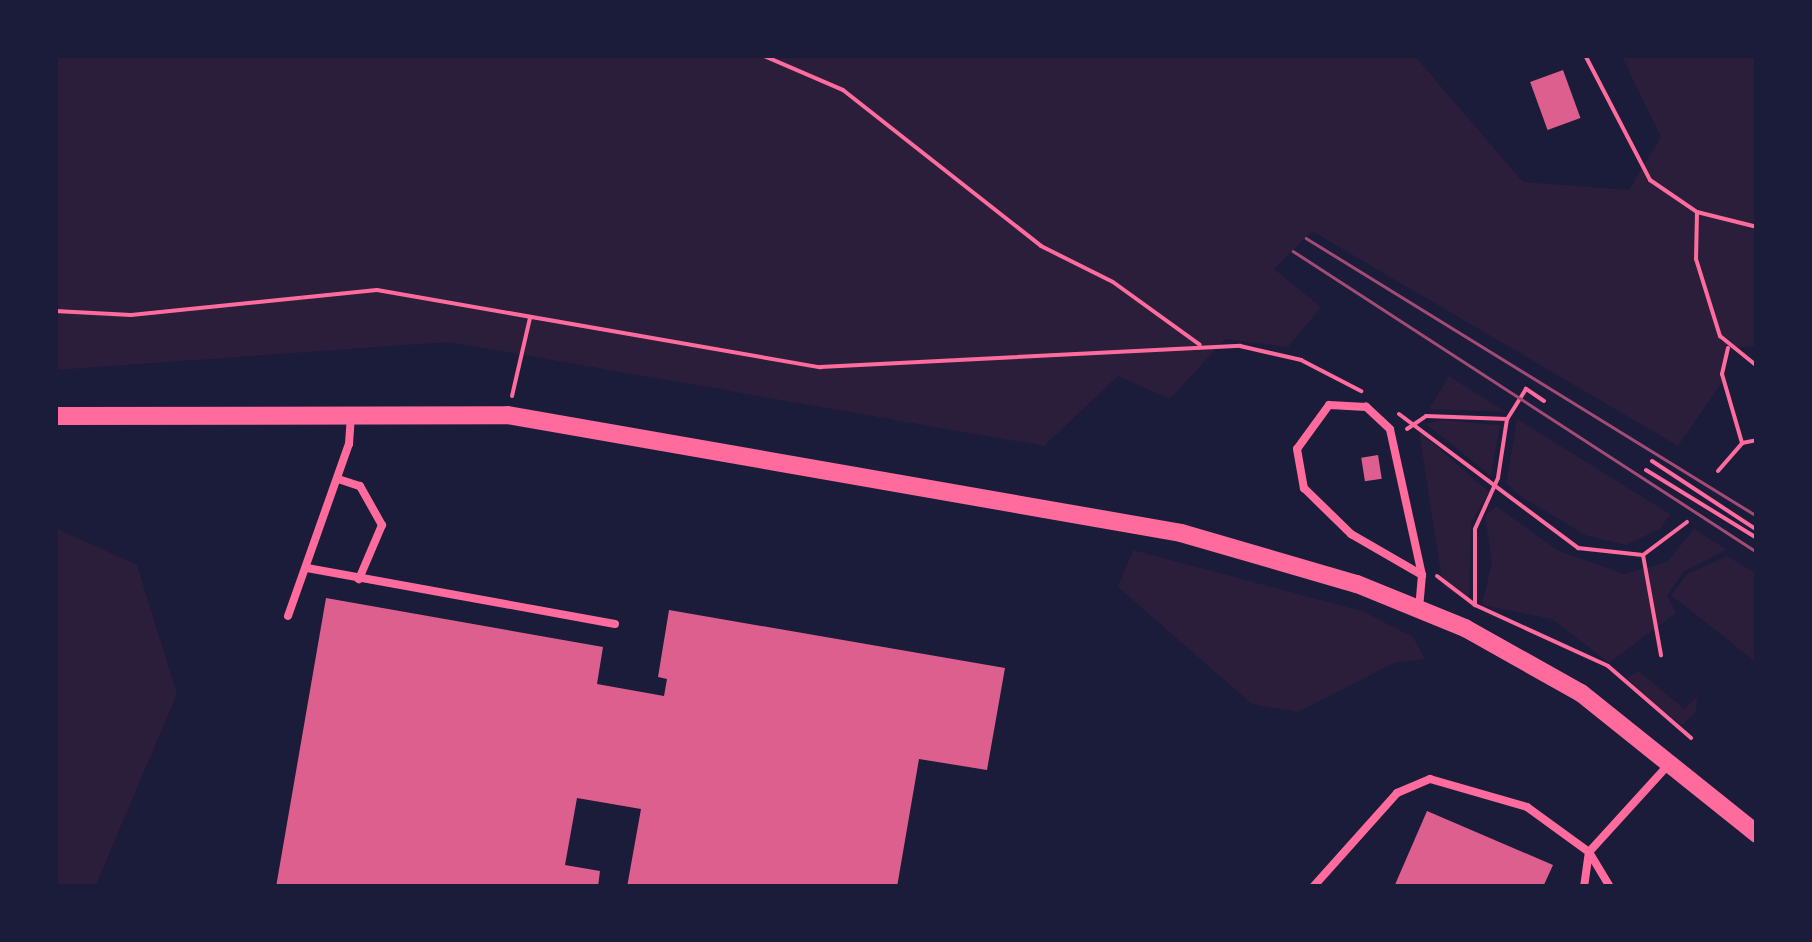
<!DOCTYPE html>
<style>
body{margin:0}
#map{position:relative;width:1812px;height:942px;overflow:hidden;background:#1b1b3a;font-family:"PT Sans Narrow",sans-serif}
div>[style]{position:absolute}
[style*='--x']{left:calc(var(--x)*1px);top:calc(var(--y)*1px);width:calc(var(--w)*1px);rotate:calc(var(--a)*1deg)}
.green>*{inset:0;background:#2a1e3b}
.building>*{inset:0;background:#dd5f8e;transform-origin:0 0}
.path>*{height:4px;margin:-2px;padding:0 2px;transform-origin:2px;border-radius:2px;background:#ff6b9d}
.service>*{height:8px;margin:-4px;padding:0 4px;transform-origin:4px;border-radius:4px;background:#ff6b9d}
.tertiary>*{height:18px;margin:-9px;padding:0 9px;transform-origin:9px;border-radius:9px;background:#ff6b9d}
.tram>*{height:2.5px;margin:-1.25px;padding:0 1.25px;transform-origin:1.25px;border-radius:1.25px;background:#a44b75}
span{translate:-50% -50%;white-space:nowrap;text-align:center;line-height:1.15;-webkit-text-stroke:10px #1b1b3a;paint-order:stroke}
.frame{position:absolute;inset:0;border:58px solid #1b1b3a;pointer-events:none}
</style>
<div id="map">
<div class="green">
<i style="clip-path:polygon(55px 55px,1414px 55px,1523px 182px,1629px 190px,1661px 137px,1621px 55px,1757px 55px,1757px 345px,1728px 350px,1722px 382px,1678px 446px,1312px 231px,1274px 269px,1321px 307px,1288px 347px,1225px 339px,1170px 399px,1118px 376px,1044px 446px,449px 342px,55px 370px)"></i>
<i style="clip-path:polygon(1449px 376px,1506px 412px,1429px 409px)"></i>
<i style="clip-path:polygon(1517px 419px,1670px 514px,1660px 529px,1626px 545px,1587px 536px,1522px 497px,1506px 483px)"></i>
<i style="clip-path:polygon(1440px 420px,1500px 425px,1491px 476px,1426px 424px)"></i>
<i style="clip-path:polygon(1419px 431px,1489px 492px,1471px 523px,1469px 601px,1443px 587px)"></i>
<i style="clip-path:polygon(1496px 506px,1557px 550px,1624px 574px,1667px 562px,1694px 529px,1727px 550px,1683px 572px,1667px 596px,1676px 613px,1609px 663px,1552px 619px,1482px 605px,1492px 562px,1485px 516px)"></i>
<i style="clip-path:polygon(55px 528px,137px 565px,177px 694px,95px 887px,55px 887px)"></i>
<i style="clip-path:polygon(1133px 550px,1362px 611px,1413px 637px,1425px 659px,1394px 663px,1298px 712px,1252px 704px,1118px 587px)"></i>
<i style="clip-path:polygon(1727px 556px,1757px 574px,1757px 663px,1671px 595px,1687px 574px)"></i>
<i style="clip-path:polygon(1639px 671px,1684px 709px,1697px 697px,1696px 712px,1682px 725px,1660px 709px,1627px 678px)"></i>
</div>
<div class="building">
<i style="left:1563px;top:70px;width:51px;height:35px;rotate:70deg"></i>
<i style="left:1378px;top:455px;width:24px;height:17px;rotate:81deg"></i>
<i style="clip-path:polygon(326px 598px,603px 647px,597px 684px,664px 696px,667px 679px,658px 677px,669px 610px,1005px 668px,987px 770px,919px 759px,897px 887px,627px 887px,641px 809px,577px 798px,565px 865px,600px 871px,598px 887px,276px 887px)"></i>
<i style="clip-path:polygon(1427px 811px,1553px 865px,1543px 887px,1394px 887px)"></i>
</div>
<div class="path">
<i style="--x:762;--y:55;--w:88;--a:23.4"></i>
<i style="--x:843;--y:90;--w:252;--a:38.2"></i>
<i style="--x:1041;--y:246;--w:80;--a:26.6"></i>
<i style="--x:1113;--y:282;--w:107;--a:35.9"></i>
<i style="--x:1585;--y:55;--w:141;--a:62.5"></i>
<i style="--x:1650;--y:180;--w:57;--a:34.2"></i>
<i style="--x:1697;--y:212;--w:62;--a:14"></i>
<i style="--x:1697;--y:212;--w:47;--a:91.2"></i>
<i style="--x:1696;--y:259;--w:81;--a:72.7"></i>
<i style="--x:1720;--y:336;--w:48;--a:39"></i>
<i style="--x:55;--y:311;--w:76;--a:3"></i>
<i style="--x:131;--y:315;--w:247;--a:-5.8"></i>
<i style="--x:377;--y:290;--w:450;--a:9.9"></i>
<i style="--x:820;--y:367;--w:421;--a:-2.9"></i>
<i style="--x:1240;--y:346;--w:63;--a:12.9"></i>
<i style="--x:1301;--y:360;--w:68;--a:27.3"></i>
<i style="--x:1728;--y:348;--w:27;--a:103"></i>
<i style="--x:1722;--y:374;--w:72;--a:73.8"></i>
<i style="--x:512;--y:396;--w:80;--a:-77"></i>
<i style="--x:1544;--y:401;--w:22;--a:-146"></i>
<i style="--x:1526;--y:389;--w:36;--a:122"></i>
<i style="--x:1507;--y:419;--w:60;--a:98.7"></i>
<i style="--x:1498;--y:478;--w:56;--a:114.3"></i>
<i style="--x:1475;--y:529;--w:76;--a:90"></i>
<i style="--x:1475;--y:605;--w:146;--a:24.6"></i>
<i style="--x:1608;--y:666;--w:110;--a:40.9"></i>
<i style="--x:1399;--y:414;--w:224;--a:36.8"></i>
<i style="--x:1578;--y:548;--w:65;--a:6.1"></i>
<i style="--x:1643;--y:555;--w:55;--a:-36.9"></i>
<i style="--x:1407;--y:429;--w:23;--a:-34"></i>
<i style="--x:1426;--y:416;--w:81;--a:2.1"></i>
<i style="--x:1652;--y:461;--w:126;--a:33.3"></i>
<i style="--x:1646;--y:470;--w:130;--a:31.5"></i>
<i style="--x:1718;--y:471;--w:37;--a:-49"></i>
<i style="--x:1742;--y:443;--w:15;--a:-11"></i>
<i style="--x:1643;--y:555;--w:102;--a:79.8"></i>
<i style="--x:1437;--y:576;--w:48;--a:37.3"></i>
</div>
<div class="service">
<i style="--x:338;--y:479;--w:23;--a:18"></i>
<i style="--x:360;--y:486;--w:45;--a:60.6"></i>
<i style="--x:382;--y:525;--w:59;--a:113.1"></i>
<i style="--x:307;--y:568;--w:313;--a:10.3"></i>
<i style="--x:1419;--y:609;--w:34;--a:-85"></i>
<i style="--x:1422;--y:575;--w:149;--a:-102.4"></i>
<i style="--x:1390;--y:429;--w:33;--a:-137"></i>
<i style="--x:1366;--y:407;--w:37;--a:-177"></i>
<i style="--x:1329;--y:405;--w:54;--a:126"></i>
<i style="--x:1297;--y:449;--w:40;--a:80"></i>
<i style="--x:1304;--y:488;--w:66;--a:44.4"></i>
<i style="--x:1351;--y:534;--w:82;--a:30"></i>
<i style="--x:288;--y:616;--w:182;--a:-70.5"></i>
<i style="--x:349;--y:444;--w:27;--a:-86"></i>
<i style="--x:1589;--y:852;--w:119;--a:-47.7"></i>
<i style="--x:1313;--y:887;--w:126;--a:-48.2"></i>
<i style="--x:1397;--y:793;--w:36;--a:-23"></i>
<i style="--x:1430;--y:779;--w:101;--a:16.1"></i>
<i style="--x:1527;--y:807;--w:77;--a:36"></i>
<i style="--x:1589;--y:852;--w:41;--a:59"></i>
<i style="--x:1584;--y:887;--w:35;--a:-82"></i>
</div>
<div class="tertiary">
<i style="--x:55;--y:416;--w:453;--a:-0.1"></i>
<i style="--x:508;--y:415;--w:683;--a:9.94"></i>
<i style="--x:1181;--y:533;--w:183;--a:16.2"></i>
<i style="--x:1357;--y:584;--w:117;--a:22.2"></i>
<i style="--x:1465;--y:628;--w:133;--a:29.3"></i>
<i style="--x:1581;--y:693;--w:226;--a:38.7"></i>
</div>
<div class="tram">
<i style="--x:1306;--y:238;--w:530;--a:31.65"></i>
<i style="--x:1293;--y:251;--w:553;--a:32.97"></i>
</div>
<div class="frame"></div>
</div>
